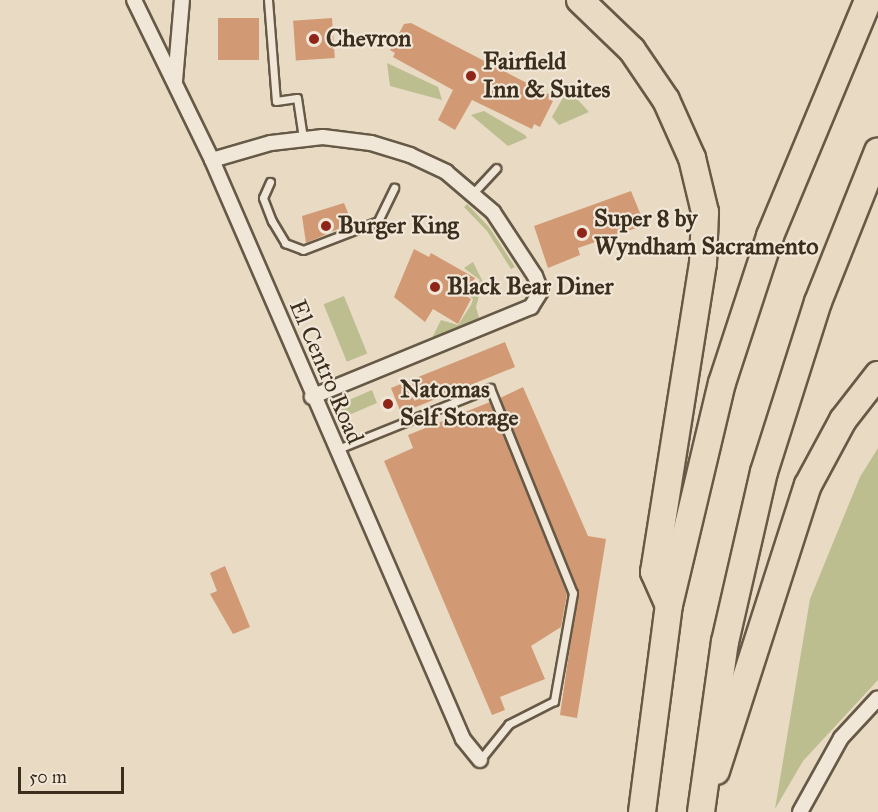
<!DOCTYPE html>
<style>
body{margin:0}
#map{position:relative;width:878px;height:812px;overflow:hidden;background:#e8dac3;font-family:"IM FELL Great Primer",serif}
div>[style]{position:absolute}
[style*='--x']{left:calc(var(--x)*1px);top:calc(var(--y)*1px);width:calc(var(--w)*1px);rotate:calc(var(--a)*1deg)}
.green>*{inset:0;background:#bcbe8f;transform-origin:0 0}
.building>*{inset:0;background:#d29a74;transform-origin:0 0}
.roads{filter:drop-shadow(2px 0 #665946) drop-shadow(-2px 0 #665946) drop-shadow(0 2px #665946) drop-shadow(0 -2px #665946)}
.lane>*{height:7px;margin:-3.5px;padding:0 3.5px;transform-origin:3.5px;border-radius:3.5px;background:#f0e7d8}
.street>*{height:14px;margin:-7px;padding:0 7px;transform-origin:7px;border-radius:7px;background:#f0e7d8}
.highway>*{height:26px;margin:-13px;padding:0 13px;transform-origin:13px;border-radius:13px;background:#e8dac3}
.dots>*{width:16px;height:16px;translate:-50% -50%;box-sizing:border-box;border:3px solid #f0e7d8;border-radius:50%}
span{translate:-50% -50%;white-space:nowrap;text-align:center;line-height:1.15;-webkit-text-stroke:4.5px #f0e7d8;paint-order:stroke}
.poi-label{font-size:24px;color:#3b2e1d;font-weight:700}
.left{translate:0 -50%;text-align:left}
.street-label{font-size:24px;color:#3b2e1d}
.scale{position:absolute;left:18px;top:767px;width:106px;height:27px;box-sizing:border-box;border:3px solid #3b2e1d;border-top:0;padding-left:8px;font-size:18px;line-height:21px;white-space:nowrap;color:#3b2e1d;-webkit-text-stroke:4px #f0e7d8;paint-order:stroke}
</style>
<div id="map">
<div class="green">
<i style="clip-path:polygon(387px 63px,438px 87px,442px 100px,390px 86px)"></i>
<i style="clip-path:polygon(568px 89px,589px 112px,559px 125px,552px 117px)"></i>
<i style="clip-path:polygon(484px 111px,525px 135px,527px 138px,508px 146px,471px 115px)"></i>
<i style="clip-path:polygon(467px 204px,489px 227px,515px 267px,511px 269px,487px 231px,464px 207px)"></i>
<i style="clip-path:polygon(473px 262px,483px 282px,476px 307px,479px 318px,432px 338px,441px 320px,458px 325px,471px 305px,473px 299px,468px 295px,480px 280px,464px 268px)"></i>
<i style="left:344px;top:296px;width:62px;height:22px;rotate:68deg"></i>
<i style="clip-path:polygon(372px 390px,377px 403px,344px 417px,341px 410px,349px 400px)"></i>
<i style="clip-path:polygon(878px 448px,878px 680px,803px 761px,775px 809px,810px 599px,860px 477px)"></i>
</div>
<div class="building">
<i style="left:218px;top:18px;width:41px;height:42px"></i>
<i style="left:332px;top:18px;width:40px;height:39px;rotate:86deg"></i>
<i style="clip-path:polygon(411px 23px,550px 95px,548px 99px,553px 101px,540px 127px,534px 124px,532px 129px,472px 100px,455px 130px,438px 120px,453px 90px,393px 57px,395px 53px,390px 50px,404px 24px)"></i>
<i style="clip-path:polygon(631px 191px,645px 225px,578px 248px,580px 255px,548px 268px,534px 226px)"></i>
<i style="clip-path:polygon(344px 203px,352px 223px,306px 243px,302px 216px)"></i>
<i style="clip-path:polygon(414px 249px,429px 257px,431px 253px,475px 278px,466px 296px,471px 299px,458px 324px,433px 309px,425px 322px,394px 297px)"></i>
<i style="left:505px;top:342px;width:27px;height:123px;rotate:68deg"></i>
<i style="clip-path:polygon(523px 387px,588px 536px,606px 539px,577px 718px,560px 715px,578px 591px,500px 398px)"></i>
<i style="clip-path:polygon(490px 402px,567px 594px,561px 627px,531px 646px,545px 679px,500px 697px,505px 710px,492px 715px,384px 461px,413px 448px,408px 435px)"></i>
<i style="clip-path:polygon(225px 566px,250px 627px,233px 634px,210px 594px,217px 591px,210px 573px)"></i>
</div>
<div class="roads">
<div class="lane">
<i style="--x:268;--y:0;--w:101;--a:85.5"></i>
<i style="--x:276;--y:101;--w:21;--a:-8"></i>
<i style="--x:297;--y:98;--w:40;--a:81.5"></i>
<i style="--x:270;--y:182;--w:17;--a:114"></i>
<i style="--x:263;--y:198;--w:25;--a:69"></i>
<i style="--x:272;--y:221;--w:26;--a:59"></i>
<i style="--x:285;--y:243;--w:19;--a:21"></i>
<i style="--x:303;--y:250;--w:80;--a:-21.1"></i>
<i style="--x:378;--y:221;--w:37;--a:-64"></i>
<i style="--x:473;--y:193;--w:34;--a:-47"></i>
<i style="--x:338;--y:449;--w:164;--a:-21.9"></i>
<i style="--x:490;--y:388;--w:221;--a:68"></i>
<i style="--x:573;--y:593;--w:110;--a:100"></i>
<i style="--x:554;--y:701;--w:51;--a:152.9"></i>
<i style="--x:509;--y:724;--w:46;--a:128.9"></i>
</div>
<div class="street">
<i style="--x:134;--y:0;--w:178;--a:64"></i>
<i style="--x:212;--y:160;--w:631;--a:66.56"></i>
<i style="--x:463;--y:739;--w:27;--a:51"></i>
<i style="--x:175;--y:81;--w:81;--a:-85.1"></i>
<i style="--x:212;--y:160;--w:61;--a:-16.1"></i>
<i style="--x:271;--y:143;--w:52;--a:-6.6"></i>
<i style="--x:323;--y:137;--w:48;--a:7.1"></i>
<i style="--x:371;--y:143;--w:41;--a:17.1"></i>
<i style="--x:410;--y:155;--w:40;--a:25"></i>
<i style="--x:446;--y:172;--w:62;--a:40.4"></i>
<i style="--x:493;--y:212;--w:77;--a:56.7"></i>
<i style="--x:535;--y:276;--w:16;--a:68"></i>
<i style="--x:541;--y:291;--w:19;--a:122"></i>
<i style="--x:531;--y:307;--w:237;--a:157.7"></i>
<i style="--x:800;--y:812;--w:85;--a:-61"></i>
<i style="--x:841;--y:738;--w:54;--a:-47.2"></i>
</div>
<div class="highway">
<i style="--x:580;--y:0;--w:72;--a:43.9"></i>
<i style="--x:632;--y:50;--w:60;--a:55.8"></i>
<i style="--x:666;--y:100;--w:64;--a:65.9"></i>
<i style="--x:692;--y:158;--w:56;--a:76.5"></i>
<i style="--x:705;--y:212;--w:51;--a:92.2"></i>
<i style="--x:703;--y:263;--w:313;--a:99"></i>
<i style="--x:654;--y:572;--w:36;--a:66"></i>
<i style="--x:716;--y:771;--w:300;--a:-72.2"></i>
<i style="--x:808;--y:485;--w:74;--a:-61.7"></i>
<i style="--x:843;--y:420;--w:57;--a:-52.1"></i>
<i style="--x:642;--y:812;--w:209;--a:-82.6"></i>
<i style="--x:669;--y:605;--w:228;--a:-76.6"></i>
<i style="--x:722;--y:383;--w:155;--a:-71.9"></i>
<i style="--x:770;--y:236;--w:256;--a:-67.4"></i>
<i style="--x:701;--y:812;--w:172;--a:-82"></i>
<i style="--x:725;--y:642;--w:174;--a:-77.1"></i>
<i style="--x:764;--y:472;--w:178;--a:-72.4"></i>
<i style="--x:818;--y:302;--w:162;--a:-68.3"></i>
</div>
</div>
<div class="dots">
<i style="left:314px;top:39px;background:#8f2418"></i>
<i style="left:471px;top:76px;background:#8f2418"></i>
<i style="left:326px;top:226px;background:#8f2418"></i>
<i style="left:582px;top:233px;background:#8f2418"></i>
<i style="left:435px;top:287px;background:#8f2418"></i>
<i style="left:388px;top:404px;background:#8f2418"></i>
</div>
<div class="poi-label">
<span class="left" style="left:326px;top:39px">Chevron</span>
<span class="left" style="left:483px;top:76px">Fairfield<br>Inn &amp; Suites</span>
<span class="left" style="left:594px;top:233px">Super 8 by<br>Wyndham Sacramento</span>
<span class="left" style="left:338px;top:226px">Burger King</span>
<span class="left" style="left:447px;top:287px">Black Bear Diner</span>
<span class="left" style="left:400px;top:404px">Natomas<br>Self Storage</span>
</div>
<div class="street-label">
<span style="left:326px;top:372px;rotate:67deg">El Centro Road</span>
</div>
<div class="scale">50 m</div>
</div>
